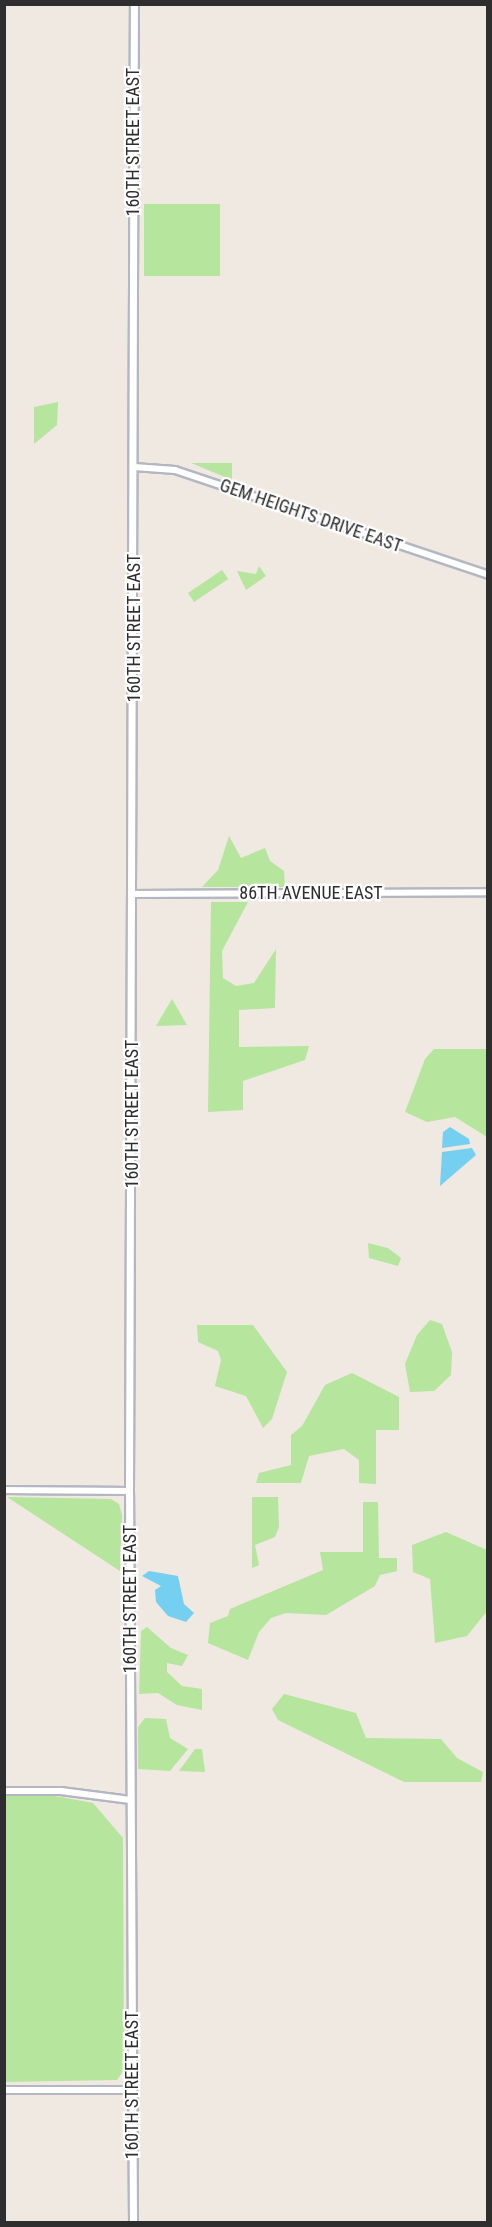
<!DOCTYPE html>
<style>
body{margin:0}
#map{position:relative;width:492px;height:2227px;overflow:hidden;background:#efe9e1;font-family:"Roboto Condensed",sans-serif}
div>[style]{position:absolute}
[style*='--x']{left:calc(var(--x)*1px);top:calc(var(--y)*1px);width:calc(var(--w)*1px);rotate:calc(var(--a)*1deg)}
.green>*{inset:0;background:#b6e59e;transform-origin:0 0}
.water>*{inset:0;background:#75cff0}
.roads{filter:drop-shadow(2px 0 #b4b7c1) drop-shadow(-2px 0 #b4b7c1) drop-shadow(0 2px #b4b7c1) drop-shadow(0 -2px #b4b7c1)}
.tertiary>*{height:6px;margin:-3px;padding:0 3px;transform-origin:3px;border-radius:3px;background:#fff}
.secondary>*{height:7px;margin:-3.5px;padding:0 3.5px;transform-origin:3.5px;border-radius:3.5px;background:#fff}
span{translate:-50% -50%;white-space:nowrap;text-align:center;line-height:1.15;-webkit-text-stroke:4.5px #fff;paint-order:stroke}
.street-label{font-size:18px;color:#2e2e2e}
.frame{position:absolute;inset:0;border:6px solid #2e2e2e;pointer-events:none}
</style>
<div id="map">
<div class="green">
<i style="left:220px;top:204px;width:72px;height:76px;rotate:90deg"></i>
<i style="clip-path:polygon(58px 402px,57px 425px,34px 444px,34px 407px)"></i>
<i style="clip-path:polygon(191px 463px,232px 463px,232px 480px)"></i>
<i style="clip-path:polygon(259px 566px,266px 576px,246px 590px,237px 571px,256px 574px)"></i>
<i style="left:222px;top:570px;width:11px;height:41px;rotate:56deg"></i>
<i style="clip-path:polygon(229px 836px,241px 858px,265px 848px,270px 861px,284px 871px,285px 887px,202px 887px,218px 870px)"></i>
<i style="clip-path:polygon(211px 902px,248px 902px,222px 951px,223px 978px,236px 986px,254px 983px,276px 949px,275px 1008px,239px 1010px,239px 1047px,309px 1046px,305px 1060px,243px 1081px,243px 1110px,208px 1112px)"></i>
<i style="clip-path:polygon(172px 999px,187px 1025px,156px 1026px)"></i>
<i style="clip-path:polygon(434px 1049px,487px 1049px,487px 1137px,455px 1117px,427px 1122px,405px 1112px,425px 1059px)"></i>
<i style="clip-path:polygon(368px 1243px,388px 1248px,401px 1258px,398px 1266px,369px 1258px)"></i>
<i style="clip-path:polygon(430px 1320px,442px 1324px,452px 1352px,451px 1375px,434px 1391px,410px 1392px,405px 1364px,417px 1335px)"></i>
<i style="clip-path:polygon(197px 1325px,253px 1325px,287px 1372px,272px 1419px,263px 1428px,246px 1396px,215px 1386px,221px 1360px,218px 1351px,198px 1342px)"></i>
<i style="clip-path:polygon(352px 1373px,399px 1397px,399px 1430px,376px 1430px,376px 1484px,359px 1483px,359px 1460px,344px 1449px,309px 1456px,301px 1483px,256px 1483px,259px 1473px,291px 1465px,291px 1435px,302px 1426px,325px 1385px)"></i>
<i style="clip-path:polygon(7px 1497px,111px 1499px,119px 1504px,122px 1515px,120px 1571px)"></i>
<i style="clip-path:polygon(252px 1497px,278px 1497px,279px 1527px,275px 1537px,255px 1545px,259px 1565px,252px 1568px)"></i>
<i style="clip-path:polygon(363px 1502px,378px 1502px,379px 1558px,397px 1558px,397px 1571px,380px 1575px,375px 1586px,326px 1615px,286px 1613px,271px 1618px,259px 1632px,248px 1660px,208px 1643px,210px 1623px,228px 1616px,230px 1609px,323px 1570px,320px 1552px,363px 1552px)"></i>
<i style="clip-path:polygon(446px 1532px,487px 1550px,487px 1611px,467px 1636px,435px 1643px,430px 1579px,413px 1572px,412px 1545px)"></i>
<i style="clip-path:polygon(147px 1627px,171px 1648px,188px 1655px,182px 1666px,167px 1663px,167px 1672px,182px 1686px,202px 1689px,202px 1710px,177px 1705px,158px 1693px,139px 1694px,141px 1631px)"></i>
<i style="clip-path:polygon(284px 1694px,356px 1713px,366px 1738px,441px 1739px,457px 1758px,483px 1772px,481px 1782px,404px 1782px,278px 1720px,272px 1709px)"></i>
<i style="clip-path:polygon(145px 1718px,166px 1719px,170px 1738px,188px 1749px,170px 1771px,138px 1769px,138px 1727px)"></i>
<i style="clip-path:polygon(195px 1749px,202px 1749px,205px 1772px,179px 1771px)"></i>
<i style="clip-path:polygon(5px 1795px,55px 1796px,93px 1803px,123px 1838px,124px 2070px,117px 2080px,5px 2082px)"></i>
</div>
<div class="water">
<i style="clip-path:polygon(450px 1127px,469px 1139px,470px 1144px,442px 1148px,443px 1132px)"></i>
<i style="clip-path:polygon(472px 1148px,476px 1155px,440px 1186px,442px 1152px)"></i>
<i style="clip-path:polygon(149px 1571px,178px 1576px,184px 1604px,194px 1613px,186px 1622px,168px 1616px,156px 1602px,155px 1590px,161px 1586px,142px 1576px)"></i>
</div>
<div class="roads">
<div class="tertiary">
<i style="--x:134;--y:467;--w:41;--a:4.2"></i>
<i style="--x:175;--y:470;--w:330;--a:18.5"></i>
<i style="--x:134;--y:894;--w:354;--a:-0.3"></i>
<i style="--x:4;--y:1490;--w:125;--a:0.5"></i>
<i style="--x:4;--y:1791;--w:57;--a:0"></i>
<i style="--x:61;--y:1791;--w:70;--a:7.4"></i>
<i style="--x:4;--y:2090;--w:128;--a:0"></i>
</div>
<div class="secondary">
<i style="--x:133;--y:2222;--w:731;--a:-90.31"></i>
<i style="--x:129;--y:1491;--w:1487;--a:-89.81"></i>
</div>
</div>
<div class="street-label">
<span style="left:133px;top:142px;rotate:-90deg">160TH STREET EAST</span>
<span style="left:311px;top:516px;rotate:19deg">GEM HEIGHTS DRIVE EAST</span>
<span style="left:134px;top:628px;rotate:-90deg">160TH STREET EAST</span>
<span style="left:311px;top:893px">86TH AVENUE EAST</span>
<span style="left:132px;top:1114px;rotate:-90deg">160TH STREET EAST</span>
<span style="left:130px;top:1599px;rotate:-90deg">160TH STREET EAST</span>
<span style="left:132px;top:2085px;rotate:-90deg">160TH STREET EAST</span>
</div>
<div class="frame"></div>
</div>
